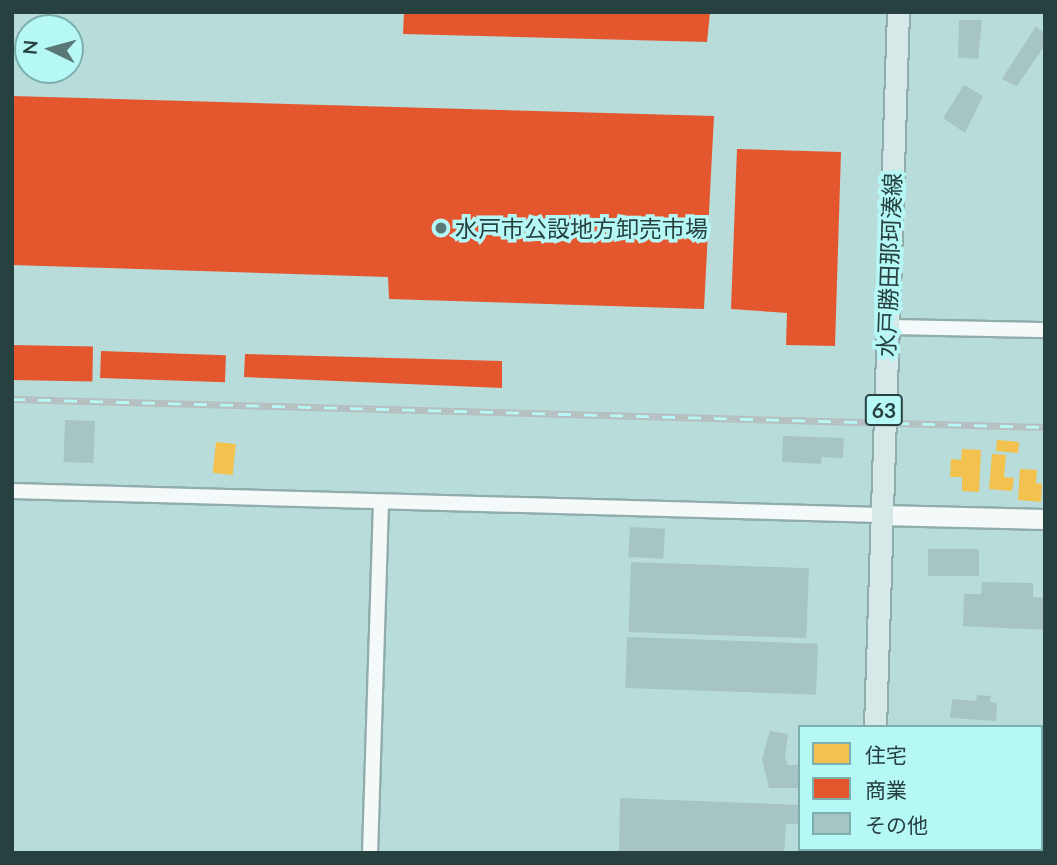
<!DOCTYPE html>
<meta charset="utf-8">
<style>
body{margin:0}
#map{position:relative;width:1057px;height:865px;overflow:hidden;background:#b8dcda;font-family:Lato,"Noto Sans JP",sans-serif}
div>[style]{position:absolute}
[style*='--x']{left:calc(var(--x)*1px);top:calc(var(--y)*1px);width:calc(var(--w)*1px);rotate:calc(var(--a)*1deg)}
.homes>*{inset:0;background:#f2c14e;transform-origin:0 0}
.shops>*{inset:0;background:#e4572e;transform-origin:0 0}
.building>*{inset:0;background:#a7c4c5;transform-origin:0 0}
.roads{filter:drop-shadow(2px 0 #90acab) drop-shadow(-2px 0 #90acab) drop-shadow(0 2px #90acab) drop-shadow(0 -2px #90acab)}
.street>*{height:14px;margin:-7px;padding:0 7px;transform-origin:7px;border-radius:7px;background:#f4faf9}
.secondary>*{height:19px;margin:-9.5px;padding:0 9.5px;transform-origin:9.5px;border-radius:9.5px;background:#f4faf9}
.primary>*{height:21px;margin:-10.5px;padding:0 10.5px;transform-origin:10.5px;border-radius:10.5px;background:#d6e8e8}
.rail>*{height:7px;margin-top:-3.5px;transform-origin:0;background:repeating-linear-gradient(90deg,#b6f8f5 0 13px,#b6bfbf 0 26px);box-sizing:border-box;border-block:2px solid #b6bfbf}
.dots>*{width:19px;height:19px;translate:-50% -50%;box-sizing:border-box;border:4px solid #b6f8f5;border-radius:50%}
span{translate:-50% -50%;white-space:nowrap;text-align:center;line-height:1.15;-webkit-text-stroke:7px #b6f8f5;paint-order:stroke}
.shield-label span{padding:2px 5px;background:#b6f8f5;border:2px solid;border-radius:5px;-webkit-text-stroke-width:0}
.shield-label{font-size:21px;color:#264140;font-weight:700}
.poi-label{font-size:23px;color:#264140}
.left{translate:0 -50%;text-align:left}
.street-label{font-size:23px;color:#264140}
.frame{position:absolute;inset:0;border:14px solid #264140;pointer-events:none}
.legend{position:absolute;left:798px;top:725px;width:245px;height:126px;box-sizing:border-box;background:#b6f8f5;border:2px solid #7cafad;margin:0;padding:9px 12px;list-style:none;font-size:21px;color:#264140}
.legend li{display:flex;align-items:center;gap:14px;height:35px}
.legend b{width:35px;border:2px solid #7cafad}
.north{position:absolute;left:14px;top:14px;width:70px;height:70px;box-sizing:border-box;background:#b6f8f5;border:2px solid #7cafad;border-radius:50%;rotate:275deg;font-size:19px;font-weight:700;line-height:28px;text-align:center;color:#264140}
.north::after{content:'';display:block;margin:auto;width:24px;height:32px;background:#597776;clip-path:polygon(50% 0,100% 100%,50% 72%,0 100%)}
</style>
<div id="map">
<div class="homes">
<i style="left:997px;top:440px;width:22px;height:11px;rotate:5deg"></i>
<i style="left:216px;top:442px;width:20px;height:31px;rotate:6deg"></i>
<i style="clip-path:polygon(962px 449px,981px 450px,979px 492px,962px 491px,962px 477px,950px 477px,951px 459px,961px 460px)"></i>
<i style="clip-path:polygon(992px 454px,1006px 455px,1004px 477px,1014px 478px,1012px 491px,989px 489px)"></i>
<i style="clip-path:polygon(1020px 469px,1037px 470px,1036px 483px,1042px 484px,1041px 502px,1018px 500px)"></i>
</div>
<div class="shops">
<i style="clip-path:polygon(404px 12px,710px 12px,707px 42px,403px 34px)"></i>
<i style="clip-path:polygon(12px 96px,714px 116px,704px 309px,389px 299px,388px 277px,12px 265px)"></i>
<i style="clip-path:polygon(737px 149px,841px 152px,835px 346px,786px 345px,787px 313px,731px 309px)"></i>
<i style="left:12px;top:345px;width:81px;height:35px;rotate:1deg"></i>
<i style="left:101px;top:351px;width:125px;height:27px;rotate:2deg"></i>
<i style="clip-path:polygon(245px 354px,502px 361px,502px 388px,244px 377px)"></i>
</div>
<div class="building">
<i style="clip-path:polygon(959px 20px,982px 20px,978px 59px,958px 57px)"></i>
<i style="clip-path:polygon(1036px 26px,1045px 34px,1045px 45px,1017px 86px,1002px 79px)"></i>
<i style="clip-path:polygon(964px 85px,983px 96px,965px 133px,943px 118px)"></i>
<i style="left:65px;top:420px;width:30px;height:42px;rotate:2deg"></i>
<i style="clip-path:polygon(783px 436px,844px 438px,843px 458px,822px 457px,821px 464px,782px 462px)"></i>
<i style="left:630px;top:527px;width:35px;height:30px;rotate:3deg"></i>
<i style="left:928px;top:549px;width:51px;height:27px"></i>
<i style="left:631px;top:562px;width:178px;height:70px;rotate:2deg"></i>
<i style="clip-path:polygon(982px 582px,1033px 583px,1033px 597px,1045px 598px,1045px 630px,963px 626px,964px 594px,981px 594px)"></i>
<i style="left:627px;top:637px;width:191px;height:51px;rotate:2deg"></i>
<i style="clip-path:polygon(977px 695px,991px 696px,990px 702px,997px 703px,996px 721px,950px 718px,952px 699px,976px 701px)"></i>
<i style="clip-path:polygon(770px 731px,788px 734px,785px 757px,788px 765px,800px 765px,800px 788px,769px 788px,762px 759px)"></i>
<i style="clip-path:polygon(620px 798px,800px 805px,800px 824px,786px 824px,784px 853px,619px 853px)"></i>
</div>
<div class="roads">
<div class="street">
<i style="--x:887;--y:327;--w:158;--a:1.1"></i>
<i style="--x:12;--y:491;--w:869;--a:1.58"></i>
<i style="--x:370;--y:853;--w:351;--a:-88.2"></i>
</div>
<div class="secondary">
<i style="--x:881;--y:515;--w:164;--a:1.4"></i>
</div>
<div class="primary">
<i style="--x:875;--y:727;--w:715;--a:-88.16"></i>
<i style="--x:871;--y:853;--w:4;--a:-76"></i>
</div>
</div>
<div class="rail">
<i style="--x:12;--y:399;--w:1033;--a:1.55"></i>
</div>
<div class="dots">
<i style="left:441px;top:228px;background:#597776"></i>
</div>
<div class="shield-label">
<span style="left:884px;top:410px">63</span>
</div>
<div class="poi-label">
<span class="left" style="left:455px;top:228px">水戸市公設地方卸売市場</span>
</div>
<div class="street-label">
<span style="left:889px;top:265px;rotate:-88deg">水戸勝田那珂湊線</span>
</div>
<div class="frame"></div>
<ul class="legend">
<li><b style="height:19px;background:#f2c14e"></b>住宅</li>
<li><b style="height:19px;background:#e4572e"></b>商業</li>
<li><b style="height:19px;background:#a7c4c5"></b>その他</li>
</ul>
<div class="north">N</div>
</div>
